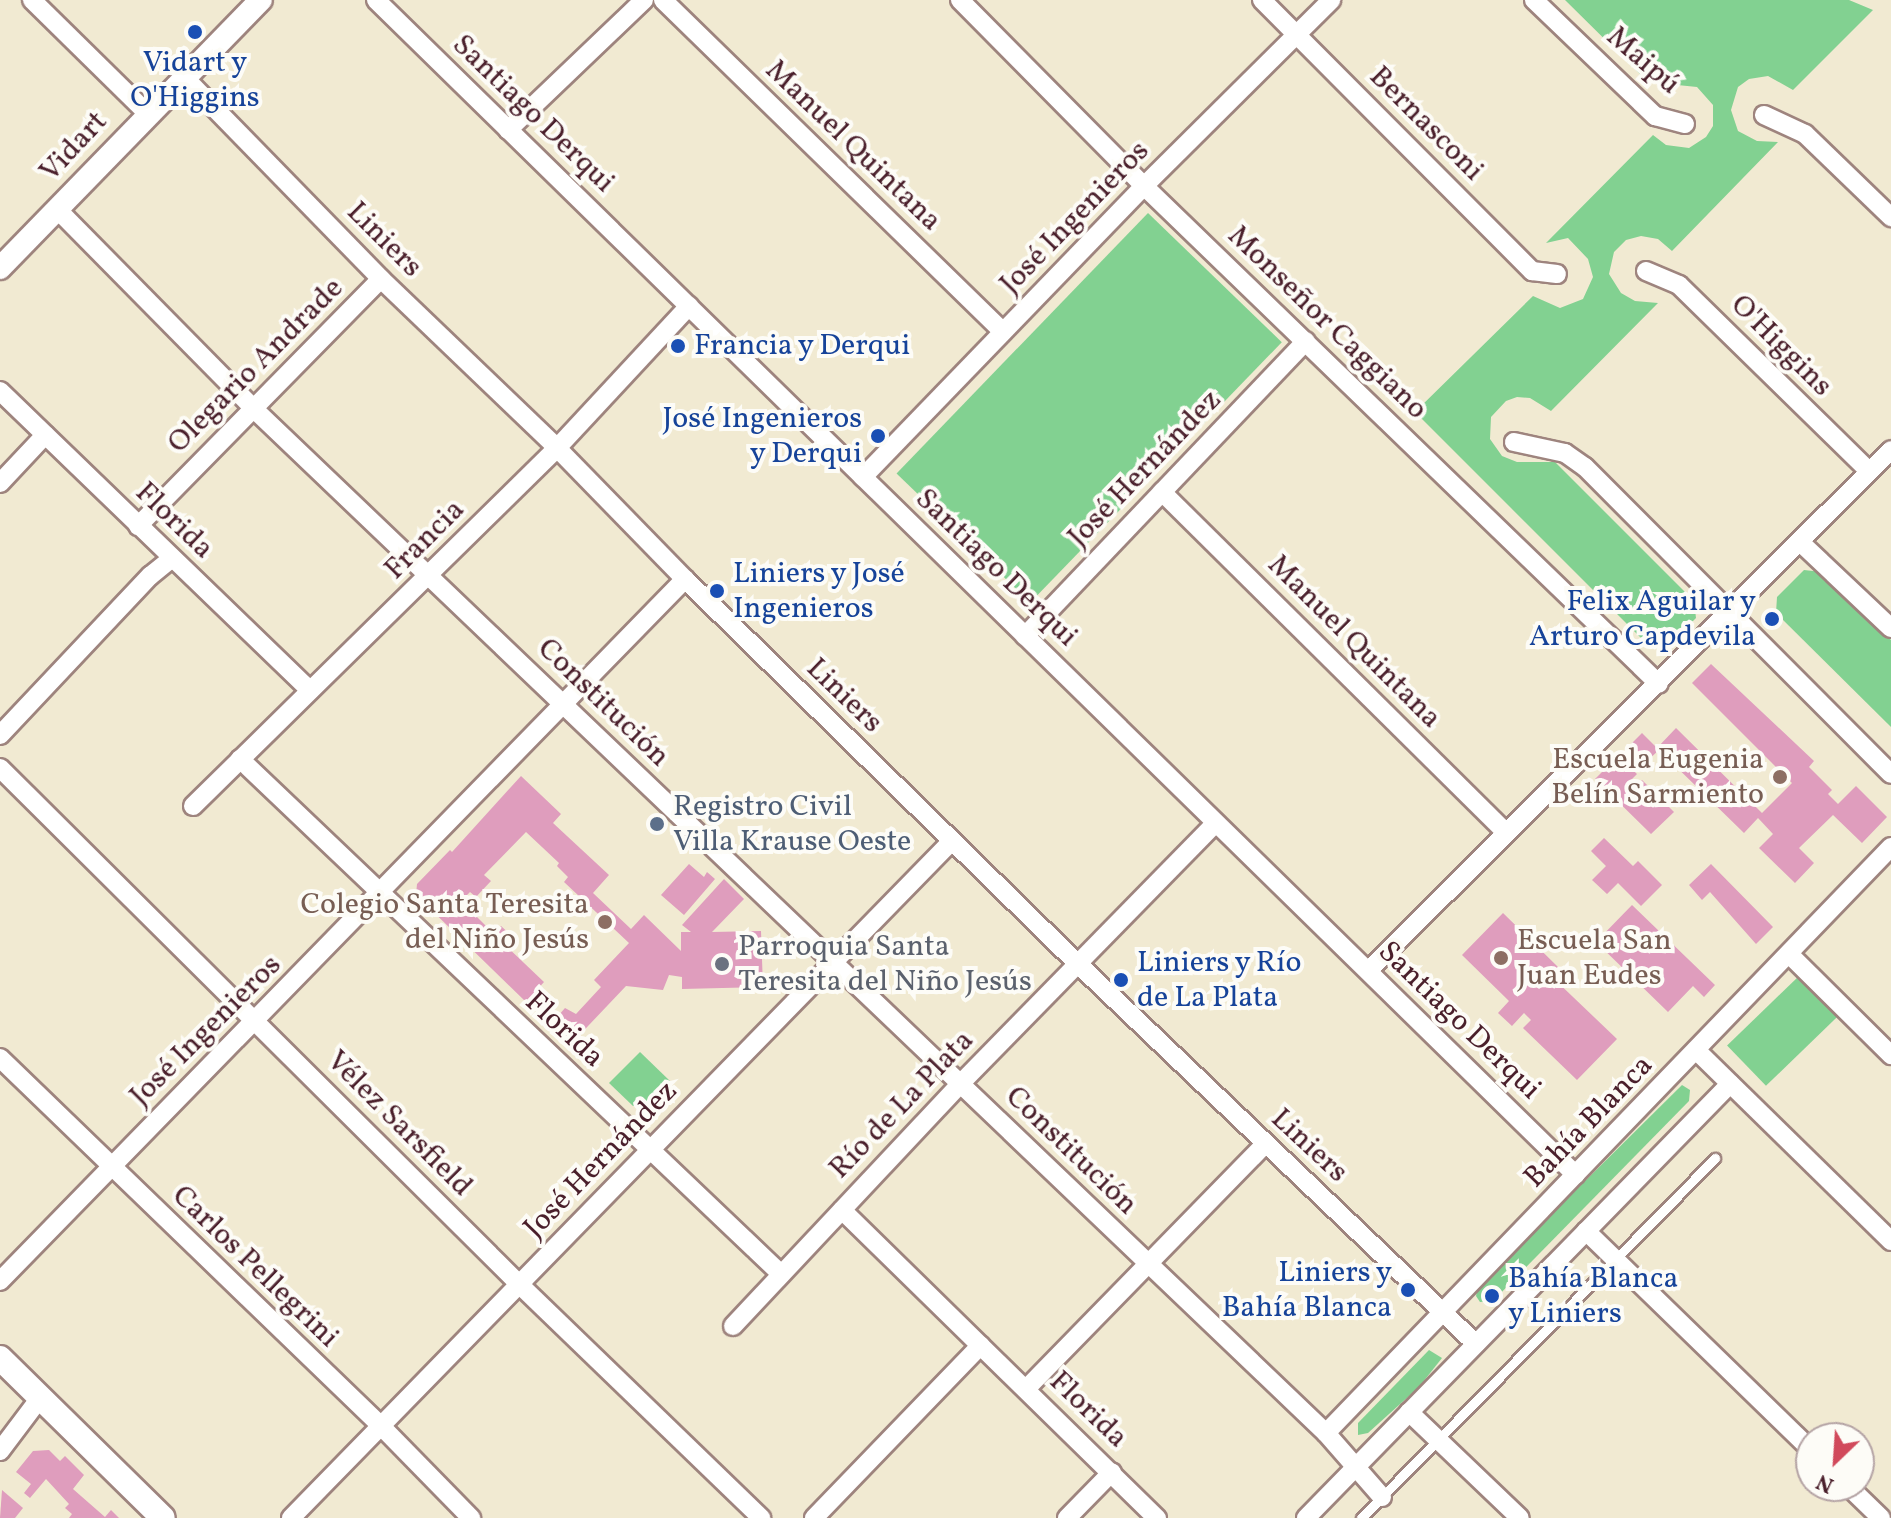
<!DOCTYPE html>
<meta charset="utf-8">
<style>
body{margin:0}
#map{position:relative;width:1891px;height:1518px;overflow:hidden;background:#f1ead2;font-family:Vollkorn,serif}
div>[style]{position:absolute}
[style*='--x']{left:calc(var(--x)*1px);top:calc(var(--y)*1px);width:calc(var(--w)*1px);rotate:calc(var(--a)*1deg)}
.green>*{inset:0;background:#82d191;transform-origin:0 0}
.building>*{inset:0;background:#df9dbd}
.roads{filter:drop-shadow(2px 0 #9e847e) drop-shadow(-2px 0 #9e847e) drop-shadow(0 2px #9e847e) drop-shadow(0 -2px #9e847e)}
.service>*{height:9px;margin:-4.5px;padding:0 4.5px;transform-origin:4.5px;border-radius:4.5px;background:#fff}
.minor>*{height:18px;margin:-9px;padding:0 9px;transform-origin:9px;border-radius:9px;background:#fff}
.tertiary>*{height:22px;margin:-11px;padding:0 11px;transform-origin:11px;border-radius:11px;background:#fff}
.secondary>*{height:24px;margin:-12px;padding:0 12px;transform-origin:12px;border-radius:12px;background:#fff}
.dots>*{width:22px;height:22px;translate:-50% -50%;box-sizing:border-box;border:4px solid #fdfcf7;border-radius:50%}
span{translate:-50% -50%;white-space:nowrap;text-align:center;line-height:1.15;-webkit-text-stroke:8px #fdfcf7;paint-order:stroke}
.street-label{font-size:30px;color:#4a1f2b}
.transit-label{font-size:30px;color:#164399}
.left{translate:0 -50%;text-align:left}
.right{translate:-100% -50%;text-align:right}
.education-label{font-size:30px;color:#785e54}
.service-label{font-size:30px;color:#4e5e75}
.worship-label{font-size:30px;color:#5b616d}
.north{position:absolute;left:1795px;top:1422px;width:80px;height:80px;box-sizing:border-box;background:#fdfcf7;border:2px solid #b5a4a5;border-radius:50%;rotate:205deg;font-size:22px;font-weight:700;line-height:32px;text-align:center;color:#4a1f2b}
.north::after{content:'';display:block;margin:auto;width:28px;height:36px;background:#d1495b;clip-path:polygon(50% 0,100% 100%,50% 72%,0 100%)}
</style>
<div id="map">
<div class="green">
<i style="clip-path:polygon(1565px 0,1849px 0,1873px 10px,1793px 90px,1768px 76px,1749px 79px,1738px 87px,1731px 110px,1738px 131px,1757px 141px,1778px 142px,1672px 251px,1658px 239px,1641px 236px,1626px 240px,1614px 252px,1609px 274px,1621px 293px,1635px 301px,1658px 303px,1551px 411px,1530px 398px,1517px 397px,1506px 401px,1491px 417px,1490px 439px,1502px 456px,1517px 462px,1555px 462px,1694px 601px,1696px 618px,1666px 648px,1650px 647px,1415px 412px,1533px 296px,1560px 308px,1583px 299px,1593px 277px,1588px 259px,1568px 238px,1546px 243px,1653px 135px,1666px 145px,1689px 148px,1706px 137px,1713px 126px,1713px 105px,1697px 87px,1648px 82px)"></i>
<i style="left:1148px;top:213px;width:186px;height:362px;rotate:44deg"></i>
<i style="clip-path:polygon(1804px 570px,1822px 572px,1891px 640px,1891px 727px,1776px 613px,1777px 597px)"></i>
<i style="left:1799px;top:976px;width:56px;height:100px;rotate:46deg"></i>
<i style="clip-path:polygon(640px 1052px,670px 1081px,645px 1106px,633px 1106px,609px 1083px)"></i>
<i style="clip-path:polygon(1682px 1085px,1690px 1090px,1689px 1101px,1493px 1301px,1480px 1302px,1476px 1296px,1478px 1287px)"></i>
<i style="clip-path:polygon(1429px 1350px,1442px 1358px,1419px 1387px,1368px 1433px,1358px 1435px,1358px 1423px)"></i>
</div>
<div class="building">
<i style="clip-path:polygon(1711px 664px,1814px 761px,1809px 767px,1832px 790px,1828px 794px,1838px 804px,1856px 786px,1887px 817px,1862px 843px,1833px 815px,1799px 848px,1814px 863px,1795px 883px,1759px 848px,1773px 834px,1758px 818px,1744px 833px,1659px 750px,1647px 761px,1631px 744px,1642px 733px,1657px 748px,1676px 728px,1762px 813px,1792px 783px,1692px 683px)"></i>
<i style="clip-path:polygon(1618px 756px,1637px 774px,1631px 780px,1637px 786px,1642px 780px,1674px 812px,1651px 834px,1595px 779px)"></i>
<i style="clip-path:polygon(521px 776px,561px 814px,553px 823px,609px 875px,593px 893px,631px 929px,644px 915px,681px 951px,681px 932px,691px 932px,682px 925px,724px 879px,744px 899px,712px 932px,761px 931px,763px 987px,682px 989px,682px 977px,669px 975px,663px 990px,626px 986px,570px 1045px,537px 1014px,551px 1008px,558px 1016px,565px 1008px,576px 1014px,601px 987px,594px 980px,629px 943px,564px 882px,568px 877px,557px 866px,559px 863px,526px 832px,484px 875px,491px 881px,476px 897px,470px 892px,461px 901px,494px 934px,501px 926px,513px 937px,505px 945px,544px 982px,526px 1002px,416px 895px,417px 884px,450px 850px,452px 852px)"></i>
<i style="clip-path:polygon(1604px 838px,1633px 866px,1638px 861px,1662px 885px,1641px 906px,1618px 883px,1607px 894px,1592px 880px,1606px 866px,1591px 851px)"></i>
<i style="clip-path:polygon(689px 864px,704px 877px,707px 872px,715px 879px,684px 915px,661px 895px)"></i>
<i style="clip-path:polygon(1711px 864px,1773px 927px,1756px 944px,1710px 892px,1702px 900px,1689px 885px)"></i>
<i style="clip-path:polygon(1632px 905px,1715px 985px,1704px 997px,1693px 986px,1668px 1012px,1596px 942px)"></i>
<i style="clip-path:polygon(1503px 913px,1558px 967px,1550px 975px,1617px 1039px,1577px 1080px,1523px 1028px,1531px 1020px,1524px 1013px,1512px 1026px,1498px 1013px,1509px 1001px,1462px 955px)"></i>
<i style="clip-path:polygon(49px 1450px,60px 1461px,65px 1456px,84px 1475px,73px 1489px,105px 1517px,111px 1510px,119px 1518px,69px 1518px,72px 1514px,65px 1508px,69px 1504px,46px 1479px,30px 1498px,24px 1493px,31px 1484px,16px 1472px,33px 1451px)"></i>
<i style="clip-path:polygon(2px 1490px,23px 1508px,15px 1518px,0 1518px)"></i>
</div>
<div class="roads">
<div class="service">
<i style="--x:1361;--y:1518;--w:505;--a:-45.48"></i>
</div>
<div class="minor">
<i style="--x:32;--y:0;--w:161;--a:44.5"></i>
<i style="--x:376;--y:0;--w:1679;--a:44.4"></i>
<i style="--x:663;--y:0;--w:475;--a:44.3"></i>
<i style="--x:960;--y:0;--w:262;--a:45.3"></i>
<i style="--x:1144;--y:186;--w:716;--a:44.04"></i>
<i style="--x:1262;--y:0;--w:383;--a:45.1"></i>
<i style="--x:1532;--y:271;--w:25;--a:7"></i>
<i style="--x:1534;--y:0;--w:168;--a:43.8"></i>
<i style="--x:1655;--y:116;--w:31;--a:15"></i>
<i style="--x:184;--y:77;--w:282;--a:45.7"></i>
<i style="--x:381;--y:279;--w:244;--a:43.8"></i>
<i style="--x:557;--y:448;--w:183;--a:45.7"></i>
<i style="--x:685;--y:579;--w:550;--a:44.41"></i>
<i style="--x:1078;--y:964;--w:550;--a:43.67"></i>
<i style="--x:1764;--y:115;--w:45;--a:24.9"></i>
<i style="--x:1805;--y:134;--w:120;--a:44"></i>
<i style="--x:508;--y:130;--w:188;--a:-43.7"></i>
<i style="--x:57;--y:209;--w:281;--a:45.4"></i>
<i style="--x:254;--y:409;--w:1482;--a:43.69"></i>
<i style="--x:1326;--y:1433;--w:85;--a:48.8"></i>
<i style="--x:1646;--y:271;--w:36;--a:23"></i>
<i style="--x:1679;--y:285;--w:266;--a:44.4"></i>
<i style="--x:0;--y:391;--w:431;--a:44"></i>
<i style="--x:1514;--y:442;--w:52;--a:12.2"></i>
<i style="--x:1565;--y:453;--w:24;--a:35"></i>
<i style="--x:1585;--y:467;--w:433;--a:45.1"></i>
<i style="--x:863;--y:477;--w:405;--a:-46"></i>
<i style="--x:1144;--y:186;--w:264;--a:-44.8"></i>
<i style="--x:0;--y:483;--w:66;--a:-46.8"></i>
<i style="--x:1162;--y:492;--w:484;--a:44.7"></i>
<i style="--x:138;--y:526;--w:346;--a:-45.5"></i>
<i style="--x:1800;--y:542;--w:125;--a:43.4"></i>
<i style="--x:1025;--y:636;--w:407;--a:-46.4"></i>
<i style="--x:0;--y:735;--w:219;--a:-46.7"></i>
<i style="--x:150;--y:576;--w:28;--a:-39"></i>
<i style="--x:240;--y:759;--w:747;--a:43.59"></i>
<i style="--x:0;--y:768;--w:732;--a:44.83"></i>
<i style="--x:519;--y:1284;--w:337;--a:44"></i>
<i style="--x:193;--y:806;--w:511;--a:-44.52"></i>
<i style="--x:557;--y:448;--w:194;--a:-47.1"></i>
<i style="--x:1789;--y:954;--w:144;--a:44.7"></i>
<i style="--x:1368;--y:971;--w:738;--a:-44.89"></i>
<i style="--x:1696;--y:1050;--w:273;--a:44.4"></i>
<i style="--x:0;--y:1058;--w:527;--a:44"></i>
<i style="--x:379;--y:1424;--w:132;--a:45.6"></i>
<i style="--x:842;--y:1210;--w:441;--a:44.4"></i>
<i style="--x:1586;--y:1231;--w:314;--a:44.2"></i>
<i style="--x:0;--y:1281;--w:981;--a:-45.7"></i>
<i style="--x:733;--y:1326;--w:333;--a:-46.8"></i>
<i style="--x:961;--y:1083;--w:364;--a:-45.6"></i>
<i style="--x:1026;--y:1389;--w:342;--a:-45.7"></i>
<i style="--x:1409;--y:1412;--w:153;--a:43.7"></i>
<i style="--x:1326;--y:1433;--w:814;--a:-46.05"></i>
<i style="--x:0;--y:1451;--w:66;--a:-53"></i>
<i style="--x:1848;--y:1486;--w:46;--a:44.1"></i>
<i style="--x:291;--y:1518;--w:946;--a:-45.69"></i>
<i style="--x:814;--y:1518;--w:240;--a:-46"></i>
<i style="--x:1067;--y:1518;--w:64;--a:-45.6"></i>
<i style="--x:1306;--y:1518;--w:607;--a:-45.67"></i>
</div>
<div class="tertiary">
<i style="--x:0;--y:268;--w:374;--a:-45.8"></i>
</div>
<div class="secondary">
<i style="--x:0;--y:1358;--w:228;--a:44.5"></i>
</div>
</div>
<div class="dots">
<i style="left:195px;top:32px;background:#1a4fb4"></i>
<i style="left:678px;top:346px;background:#1a4fb4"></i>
<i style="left:878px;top:436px;background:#1a4fb4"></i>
<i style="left:717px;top:591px;background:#1a4fb4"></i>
<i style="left:1772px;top:619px;background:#1a4fb4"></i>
<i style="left:1780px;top:777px;background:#8d6e63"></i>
<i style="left:657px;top:824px;background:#5c6f8a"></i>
<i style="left:605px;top:922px;background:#8d6e63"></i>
<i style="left:1501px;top:958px;background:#8d6e63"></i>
<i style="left:722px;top:964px;background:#6b7280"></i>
<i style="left:1121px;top:980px;background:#1a4fb4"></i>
<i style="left:1408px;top:1290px;background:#1a4fb4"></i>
<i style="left:1492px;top:1296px;background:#1a4fb4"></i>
</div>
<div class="street-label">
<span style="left:1643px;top:61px;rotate:41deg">Maipú</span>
<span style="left:533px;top:114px;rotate:44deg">Santiago Derqui</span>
<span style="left:1426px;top:124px;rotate:45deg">Bernasconi</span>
<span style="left:853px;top:146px;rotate:44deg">Manuel Quintana</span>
<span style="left:74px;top:147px;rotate:-47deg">Vidart</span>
<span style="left:1075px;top:218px;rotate:-46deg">José Ingenieros</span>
<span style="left:384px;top:240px;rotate:45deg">Liniers</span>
<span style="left:1327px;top:323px;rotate:44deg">Monseñor Caggiano</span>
<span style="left:1781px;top:346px;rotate:45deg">O'Higgins</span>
<span style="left:256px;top:366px;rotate:-45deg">Olegario Andrade</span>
<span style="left:1145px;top:469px;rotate:-46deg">José Hernández</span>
<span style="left:174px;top:521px;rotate:44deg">Florida</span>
<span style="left:425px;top:540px;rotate:-45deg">Francia</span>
<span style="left:996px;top:568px;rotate:44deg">Santiago Derqui</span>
<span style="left:1354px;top:642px;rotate:45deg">Manuel Quintana</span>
<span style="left:844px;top:696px;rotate:44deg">Liniers</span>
<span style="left:603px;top:703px;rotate:44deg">Constitución</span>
<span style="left:1459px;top:1021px;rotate:44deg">Santiago Derqui</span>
<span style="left:564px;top:1030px;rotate:43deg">Florida</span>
<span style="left:206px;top:1031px;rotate:-45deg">José Ingenieros</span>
<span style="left:902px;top:1105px;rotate:-46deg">Río de La Plata</span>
<span style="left:1589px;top:1122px;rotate:-46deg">Bahía Blanca</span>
<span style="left:399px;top:1124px;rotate:45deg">Vélez Sarsfield</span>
<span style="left:1309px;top:1146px;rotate:43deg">Liniers</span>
<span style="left:1071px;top:1151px;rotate:44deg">Constitución</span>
<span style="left:601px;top:1160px;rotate:-46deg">José Hernández</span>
<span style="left:255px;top:1267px;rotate:44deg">Carlos Pellegrini</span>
<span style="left:1088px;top:1410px;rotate:44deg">Florida</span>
</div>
<div class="transit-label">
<span style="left:195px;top:80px">Vidart y<br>O'Higgins</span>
<span class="left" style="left:694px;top:346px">Francia y Derqui</span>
<span class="right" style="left:862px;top:436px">José Ingenieros<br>y Derqui</span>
<span class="left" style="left:733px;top:591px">Liniers y José<br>Ingenieros</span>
<span class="right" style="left:1756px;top:619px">Felix Aguilar y<br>Arturo Capdevila</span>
<span class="left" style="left:1137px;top:980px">Liniers y Río<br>de La Plata</span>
<span class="right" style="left:1392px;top:1290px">Liniers y<br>Bahía Blanca</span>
<span class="left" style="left:1508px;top:1296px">Bahía Blanca<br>y Liniers</span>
</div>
<div class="education-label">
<span class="right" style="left:1764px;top:777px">Escuela Eugenia<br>Belín Sarmiento</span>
<span class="right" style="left:589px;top:922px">Colegio Santa Teresita<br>del Niño Jesús</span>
<span class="left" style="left:1517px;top:958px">Escuela San<br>Juan Eudes</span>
</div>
<div class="service-label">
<span class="left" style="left:673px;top:824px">Registro Civil<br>Villa Krause Oeste</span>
</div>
<div class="worship-label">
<span class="left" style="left:738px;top:964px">Parroquia Santa<br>Teresita del Niño Jesús</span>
</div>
<div class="north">N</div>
</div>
